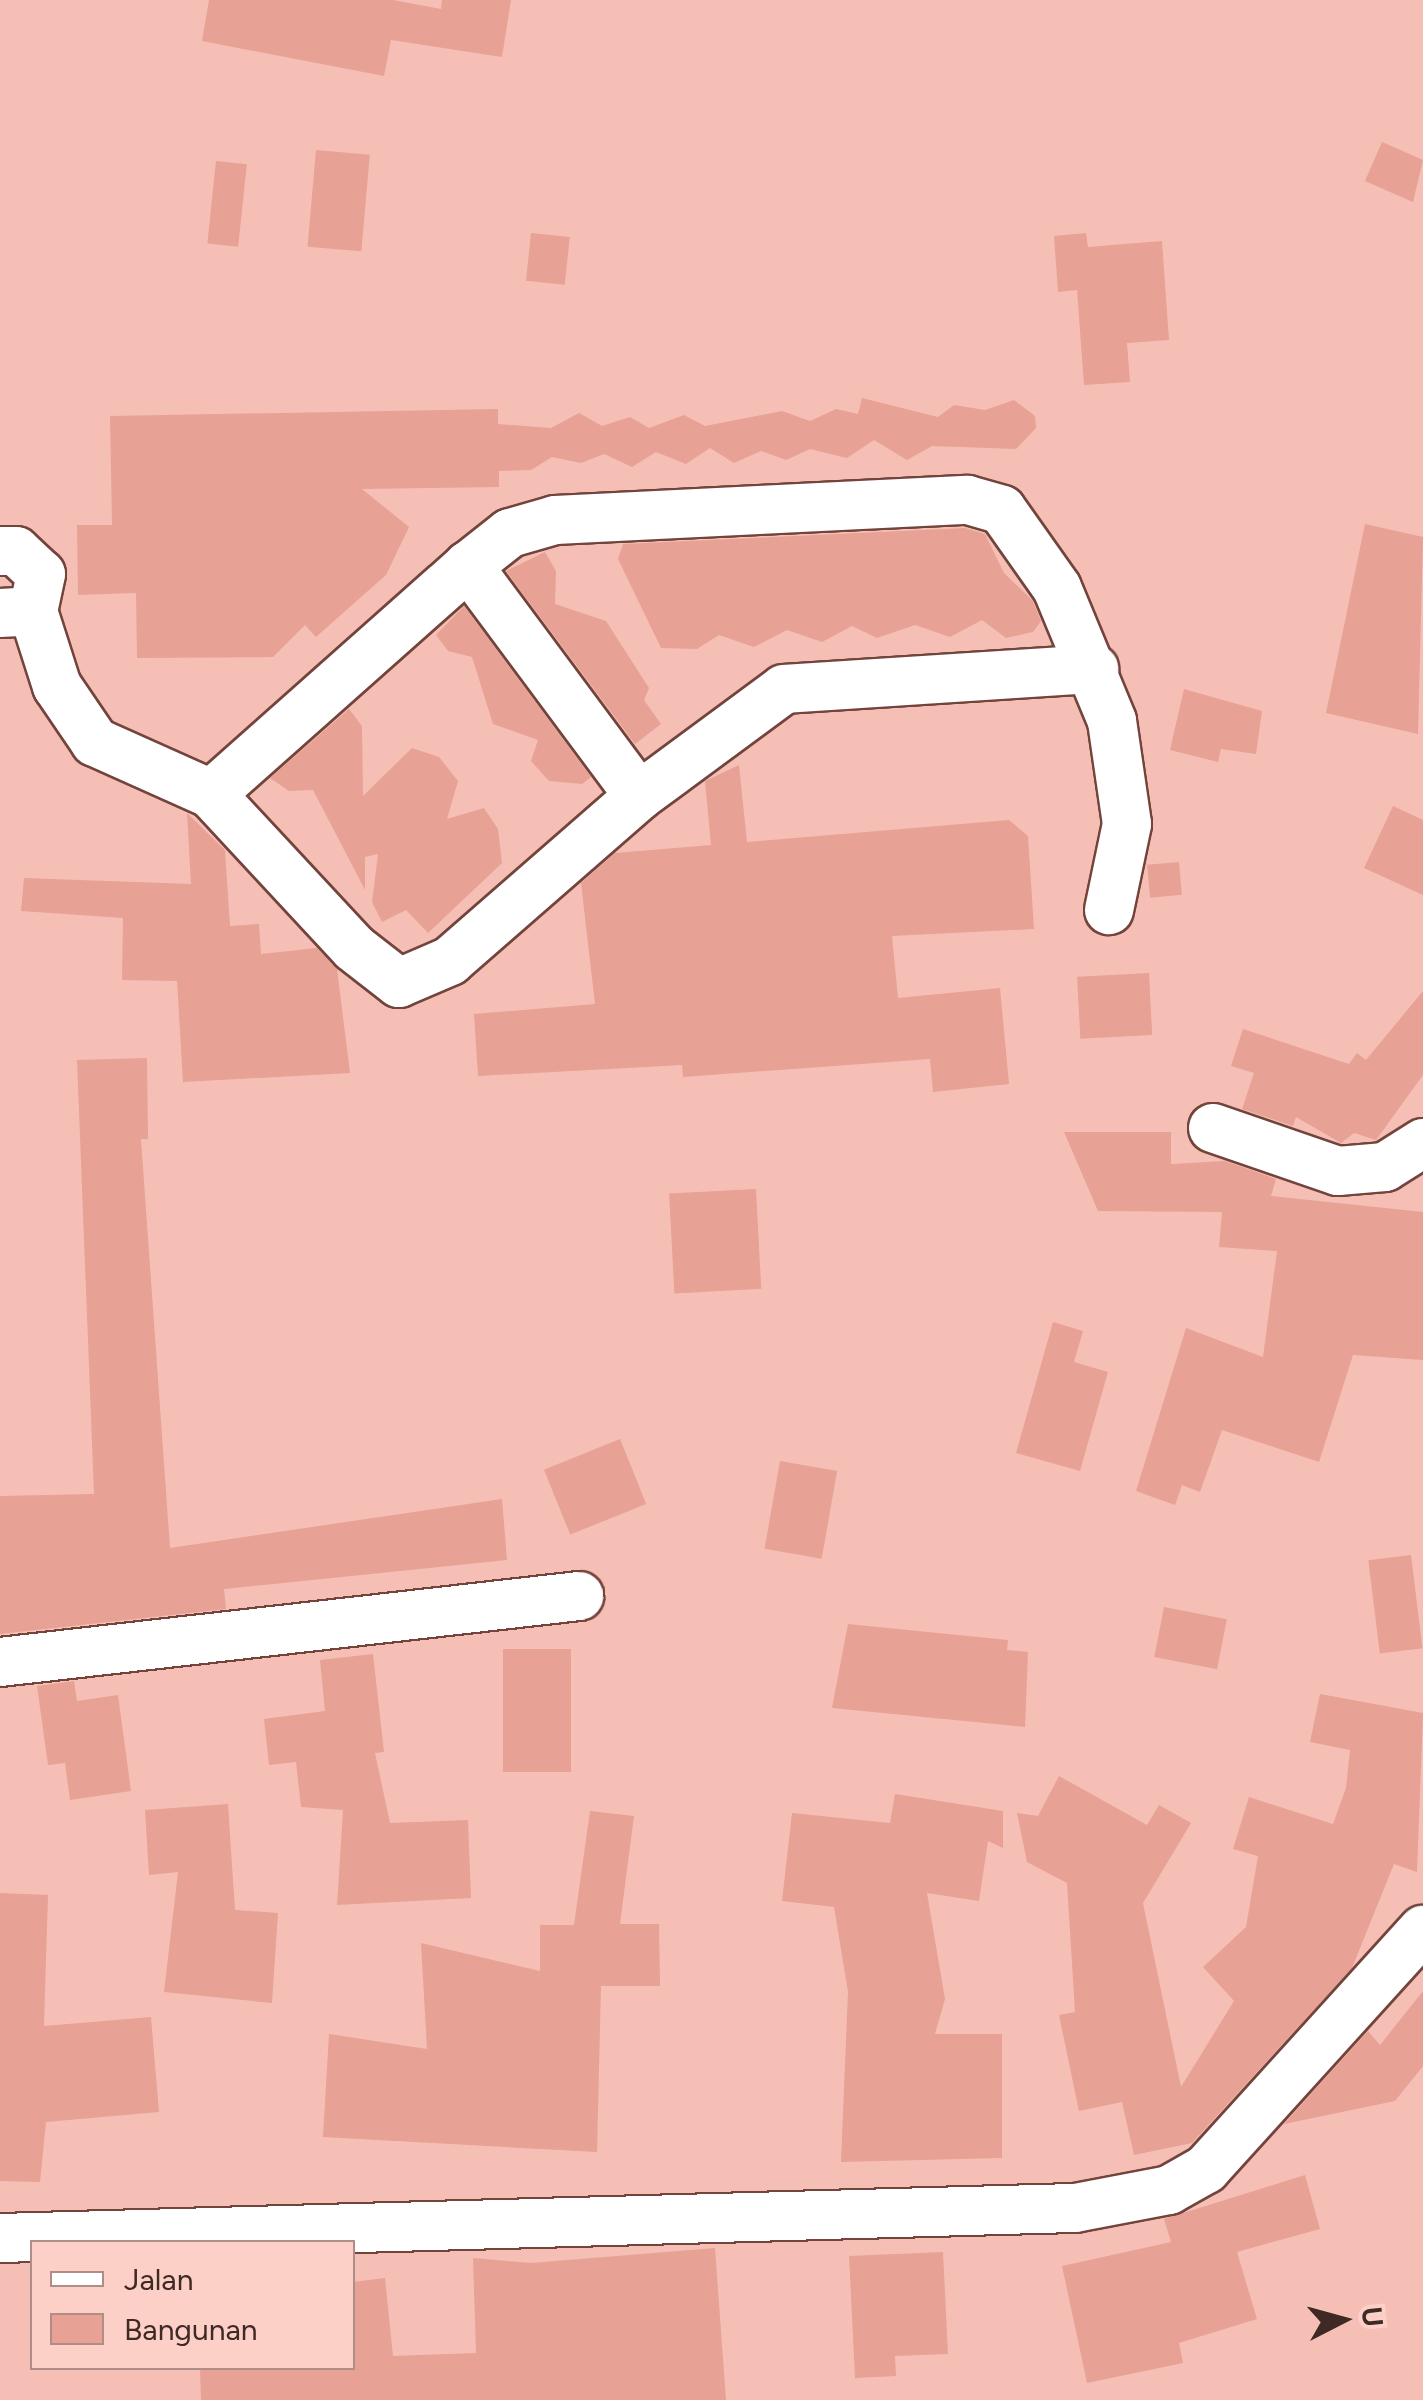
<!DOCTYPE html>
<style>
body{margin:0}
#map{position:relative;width:1423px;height:2400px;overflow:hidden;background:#f6bfb5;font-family:Figtree,sans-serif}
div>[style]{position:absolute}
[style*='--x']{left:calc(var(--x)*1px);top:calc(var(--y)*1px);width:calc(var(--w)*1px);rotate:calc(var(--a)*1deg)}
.building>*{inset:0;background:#e7a195;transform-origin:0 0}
.roads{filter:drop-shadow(2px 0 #72443c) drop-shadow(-2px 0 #72443c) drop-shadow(0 2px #72443c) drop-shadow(0 -2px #72443c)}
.minor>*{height:48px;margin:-24px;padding:0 24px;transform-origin:24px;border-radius:24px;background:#fff}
span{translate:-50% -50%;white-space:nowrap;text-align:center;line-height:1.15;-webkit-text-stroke:8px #fccfc7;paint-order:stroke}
.legend{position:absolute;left:30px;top:2240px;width:325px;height:130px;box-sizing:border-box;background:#fccfc7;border:2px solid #b08d86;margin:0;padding:12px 18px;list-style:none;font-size:30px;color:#3e2925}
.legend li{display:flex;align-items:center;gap:20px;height:50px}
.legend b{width:50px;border:2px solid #b08d86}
.north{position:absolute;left:1293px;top:2270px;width:100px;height:100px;-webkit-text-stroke:8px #fccfc7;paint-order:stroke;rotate:84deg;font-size:28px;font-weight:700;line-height:40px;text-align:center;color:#3e2925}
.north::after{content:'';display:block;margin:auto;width:35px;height:45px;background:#3e2925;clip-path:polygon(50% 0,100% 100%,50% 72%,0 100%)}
</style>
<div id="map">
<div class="building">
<i style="clip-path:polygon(209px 0,393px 0,441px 9px,442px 0,511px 0,502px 57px,391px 40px,384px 76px,202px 41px)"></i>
<i style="clip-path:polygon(1382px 142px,1423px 160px,1413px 202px,1365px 181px)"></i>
<i style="left:316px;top:150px;width:54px;height:97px;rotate:5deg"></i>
<i style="left:216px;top:161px;width:31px;height:83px;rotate:6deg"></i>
<i style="left:531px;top:233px;width:39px;height:48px;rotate:6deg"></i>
<i style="clip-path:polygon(1086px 233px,1088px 247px,1162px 241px,1169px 340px,1127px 343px,1130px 382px,1084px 385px,1077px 290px,1058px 292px,1054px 236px)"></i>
<i style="clip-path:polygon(862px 398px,938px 417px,954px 405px,985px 410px,1014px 400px,1035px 416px,1036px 428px,1016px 449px,932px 446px,907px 460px,874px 440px,847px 458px,810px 449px,786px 460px,761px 451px,734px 463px,710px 448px,686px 464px,656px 452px,632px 467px,604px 454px,581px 463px,552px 457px,531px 470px,499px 471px,499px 487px,362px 489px,409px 527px,386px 575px,316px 637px,305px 625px,273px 657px,137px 658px,136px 593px,78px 595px,77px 525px,112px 525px,110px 416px,498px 409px,498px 424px,551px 428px,579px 413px,602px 426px,630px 417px,649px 428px,684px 415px,705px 426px,782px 411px,810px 421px,836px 409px,858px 414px)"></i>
<i style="clip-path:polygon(1365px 524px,1423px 537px,1418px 734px,1326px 713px)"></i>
<i style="clip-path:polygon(965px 528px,985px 534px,1004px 573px,1033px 601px,1041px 621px,1033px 632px,1006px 638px,982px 620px,950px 637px,915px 625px,877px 638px,852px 626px,822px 642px,787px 630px,754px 647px,719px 635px,697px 649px,661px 648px,618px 559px,623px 544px)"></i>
<i style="clip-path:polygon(545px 552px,556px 571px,555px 604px,606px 621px,649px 688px,644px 700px,661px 724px,635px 744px,506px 571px)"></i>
<i style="clip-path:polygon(464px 606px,591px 777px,582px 784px,549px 781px,531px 761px,538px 740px,493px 724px,472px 657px,448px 651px,436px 635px)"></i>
<i style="clip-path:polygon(1184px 689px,1262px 711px,1256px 754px,1221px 749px,1218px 762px,1170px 750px)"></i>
<i style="clip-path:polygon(349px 709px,362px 726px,363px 796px,412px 748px,439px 757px,458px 781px,447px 819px,484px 808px,498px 829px,502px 863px,428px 933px,406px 910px,382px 922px,372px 902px,378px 854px,365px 857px,365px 890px,313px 790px,289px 791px,270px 778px)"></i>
<i style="clip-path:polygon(739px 765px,747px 842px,1009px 820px,1028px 836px,1034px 929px,892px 936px,898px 998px,1000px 988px,1009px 1084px,933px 1092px,930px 1059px,683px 1077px,682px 1065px,478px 1076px,474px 1014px,595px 1004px,581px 883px,615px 853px,711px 845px,705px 781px)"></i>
<i style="clip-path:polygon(1393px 806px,1423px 820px,1423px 895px,1364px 868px)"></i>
<i style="clip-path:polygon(187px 813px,225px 850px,230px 926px,259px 924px,261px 954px,317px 948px,337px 969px,350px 1073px,183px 1082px,177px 981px,122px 980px,123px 918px,21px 911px,24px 878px,191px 884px)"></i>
<i style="left:1179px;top:862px;width:33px;height:32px;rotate:85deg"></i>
<i style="left:1149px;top:973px;width:62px;height:72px;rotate:87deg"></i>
<i style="clip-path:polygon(1423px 991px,1423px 1075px,1376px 1140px,1354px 1133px,1341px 1143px,1296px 1117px,1293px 1126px,1242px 1109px,1254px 1073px,1231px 1066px,1243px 1029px,1349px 1064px,1357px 1053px,1366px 1060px)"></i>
<i style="clip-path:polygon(147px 1058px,148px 1139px,141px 1139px,170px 1548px,502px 1499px,507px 1560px,224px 1589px,226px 1609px,0 1634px,0 1496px,94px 1494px,77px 1060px)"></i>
<i style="clip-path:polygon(1064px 1132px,1171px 1132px,1171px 1164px,1225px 1161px,1276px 1179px,1271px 1196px,1423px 1212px,1423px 1360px,1353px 1355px,1319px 1462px,1222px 1430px,1200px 1492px,1182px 1485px,1175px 1505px,1136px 1491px,1186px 1328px,1263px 1357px,1277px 1251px,1219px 1247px,1222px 1212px,1098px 1211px)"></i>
<i style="left:756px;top:1189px;width:100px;height:87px;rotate:87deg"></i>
<i style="clip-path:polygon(1053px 1322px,1083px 1331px,1074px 1362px,1108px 1372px,1080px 1471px,1016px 1453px)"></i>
<i style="left:620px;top:1439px;width:70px;height:82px;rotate:68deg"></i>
<i style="left:780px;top:1461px;width:58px;height:89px;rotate:10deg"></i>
<i style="left:1411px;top:1555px;width:94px;height:43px;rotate:83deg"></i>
<i style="left:1164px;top:1607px;width:64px;height:51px;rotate:11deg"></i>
<i style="clip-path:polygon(848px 1624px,1008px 1640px,1007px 1650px,1028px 1652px,1025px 1727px,832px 1708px)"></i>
<i style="left:503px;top:1649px;width:68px;height:123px"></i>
<i style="clip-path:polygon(373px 1654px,384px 1752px,375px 1753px,390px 1823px,468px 1820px,471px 1898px,337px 1905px,343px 1810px,301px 1807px,296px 1762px,269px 1765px,264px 1719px,325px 1711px,320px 1660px)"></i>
<i style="clip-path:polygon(74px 1681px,77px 1701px,118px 1695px,131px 1791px,70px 1800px,65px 1763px,48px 1765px,37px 1686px)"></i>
<i style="clip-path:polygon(1320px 1694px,1423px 1713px,1417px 1872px,1394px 1864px,1352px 1968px,1192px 2143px,1134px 2155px,1122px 2102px,1079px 2111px,1059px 2015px,1075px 2012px,1067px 1883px,1027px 1862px,1017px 1813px,1038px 1816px,1059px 1776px,1147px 1825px,1159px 1805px,1191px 1823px,1143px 1903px,1181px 2087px,1234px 2001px,1203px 1967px,1246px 1927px,1258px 1856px,1233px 1849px,1249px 1797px,1333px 1824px,1346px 1788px,1350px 1750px,1310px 1742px)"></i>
<i style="clip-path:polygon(895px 1794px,1003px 1811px,1003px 1848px,988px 1841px,979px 1901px,927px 1893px,945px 1999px,935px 2034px,1002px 2034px,1002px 2158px,841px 2162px,848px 1992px,834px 1907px,782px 1901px,792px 1813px,890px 1823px)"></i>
<i style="clip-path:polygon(228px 1804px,235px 1910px,278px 1913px,272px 2003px,164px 1992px,178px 1872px,149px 1875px,145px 1810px)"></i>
<i style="clip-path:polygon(590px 1811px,634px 1816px,620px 1924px,659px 1924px,660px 1986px,601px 1986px,597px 2152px,323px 2137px,329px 2034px,427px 2049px,421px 1943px,540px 1971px,540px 1925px,574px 1925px)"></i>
<i style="clip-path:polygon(0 1893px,48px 1895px,44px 2026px,151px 2017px,159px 2112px,46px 2122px,40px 2182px,0 2181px)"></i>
<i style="clip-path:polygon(1423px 1991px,1423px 2066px,1395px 2101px,1284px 2124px,1368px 2031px,1380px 2045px)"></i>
<i style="clip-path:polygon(1305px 2175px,1320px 2229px,1237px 2252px,1257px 2319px,1179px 2343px,1183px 2363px,1087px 2383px,1062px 2266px,1171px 2242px,1164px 2219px)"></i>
<i style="clip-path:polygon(715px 2248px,726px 2400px,201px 2400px,200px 2368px,352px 2368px,352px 2282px,385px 2278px,393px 2356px,476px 2353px,473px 2258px,531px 2263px)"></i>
<i style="clip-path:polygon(943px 2252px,948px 2354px,895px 2356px,896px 2376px,855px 2378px,849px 2256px)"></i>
</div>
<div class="roads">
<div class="minor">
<i style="--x:0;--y:551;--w:16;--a:0"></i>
<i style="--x:16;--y:551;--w:34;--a:43"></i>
<i style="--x:41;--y:574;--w:38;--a:102"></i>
<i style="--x:468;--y:566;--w:53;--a:-38.2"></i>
<i style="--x:510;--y:533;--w:47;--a:-16.1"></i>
<i style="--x:555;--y:520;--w:413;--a:-2.8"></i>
<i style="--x:968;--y:500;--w:35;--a:16"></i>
<i style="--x:1002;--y:510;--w:95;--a:54.8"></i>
<i style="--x:1057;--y:588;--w:144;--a:67.5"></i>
<i style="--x:1112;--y:721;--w:104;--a:81.7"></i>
<i style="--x:1127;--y:824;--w:88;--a:101.8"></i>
<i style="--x:0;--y:613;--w:33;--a:-3"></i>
<i style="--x:33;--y:611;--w:79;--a:72.3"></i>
<i style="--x:57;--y:686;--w:68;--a:55.8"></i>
<i style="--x:95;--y:742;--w:127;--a:24.1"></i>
<i style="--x:211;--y:794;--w:210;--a:47.1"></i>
<i style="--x:354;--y:948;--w:57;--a:37.9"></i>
<i style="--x:399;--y:983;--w:56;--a:-23.3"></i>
<i style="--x:450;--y:961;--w:251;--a:-41.1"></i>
<i style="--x:639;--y:796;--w:287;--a:-126.6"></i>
<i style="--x:468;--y:566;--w:344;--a:138.4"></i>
<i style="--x:639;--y:796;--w:180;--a:-36.4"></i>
<i style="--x:784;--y:689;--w:311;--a:-3.7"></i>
<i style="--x:1213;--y:1128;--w:132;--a:19"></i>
<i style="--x:1338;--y:1171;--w:47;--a:-4.9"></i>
<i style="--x:1385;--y:1167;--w:45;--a:-32.3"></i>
<i style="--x:0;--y:1662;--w:583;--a:-6.5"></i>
<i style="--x:0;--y:2238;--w:1075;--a:-1.6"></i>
<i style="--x:1075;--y:2208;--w:96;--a:-10.8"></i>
<i style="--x:1169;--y:2190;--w:43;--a:-29.6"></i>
<i style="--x:1206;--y:2169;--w:323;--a:-47.8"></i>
</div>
</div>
<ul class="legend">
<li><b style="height:12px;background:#fff"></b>Jalan</li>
<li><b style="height:28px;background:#e7a195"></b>Bangunan</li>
</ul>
<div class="north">U</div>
</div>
